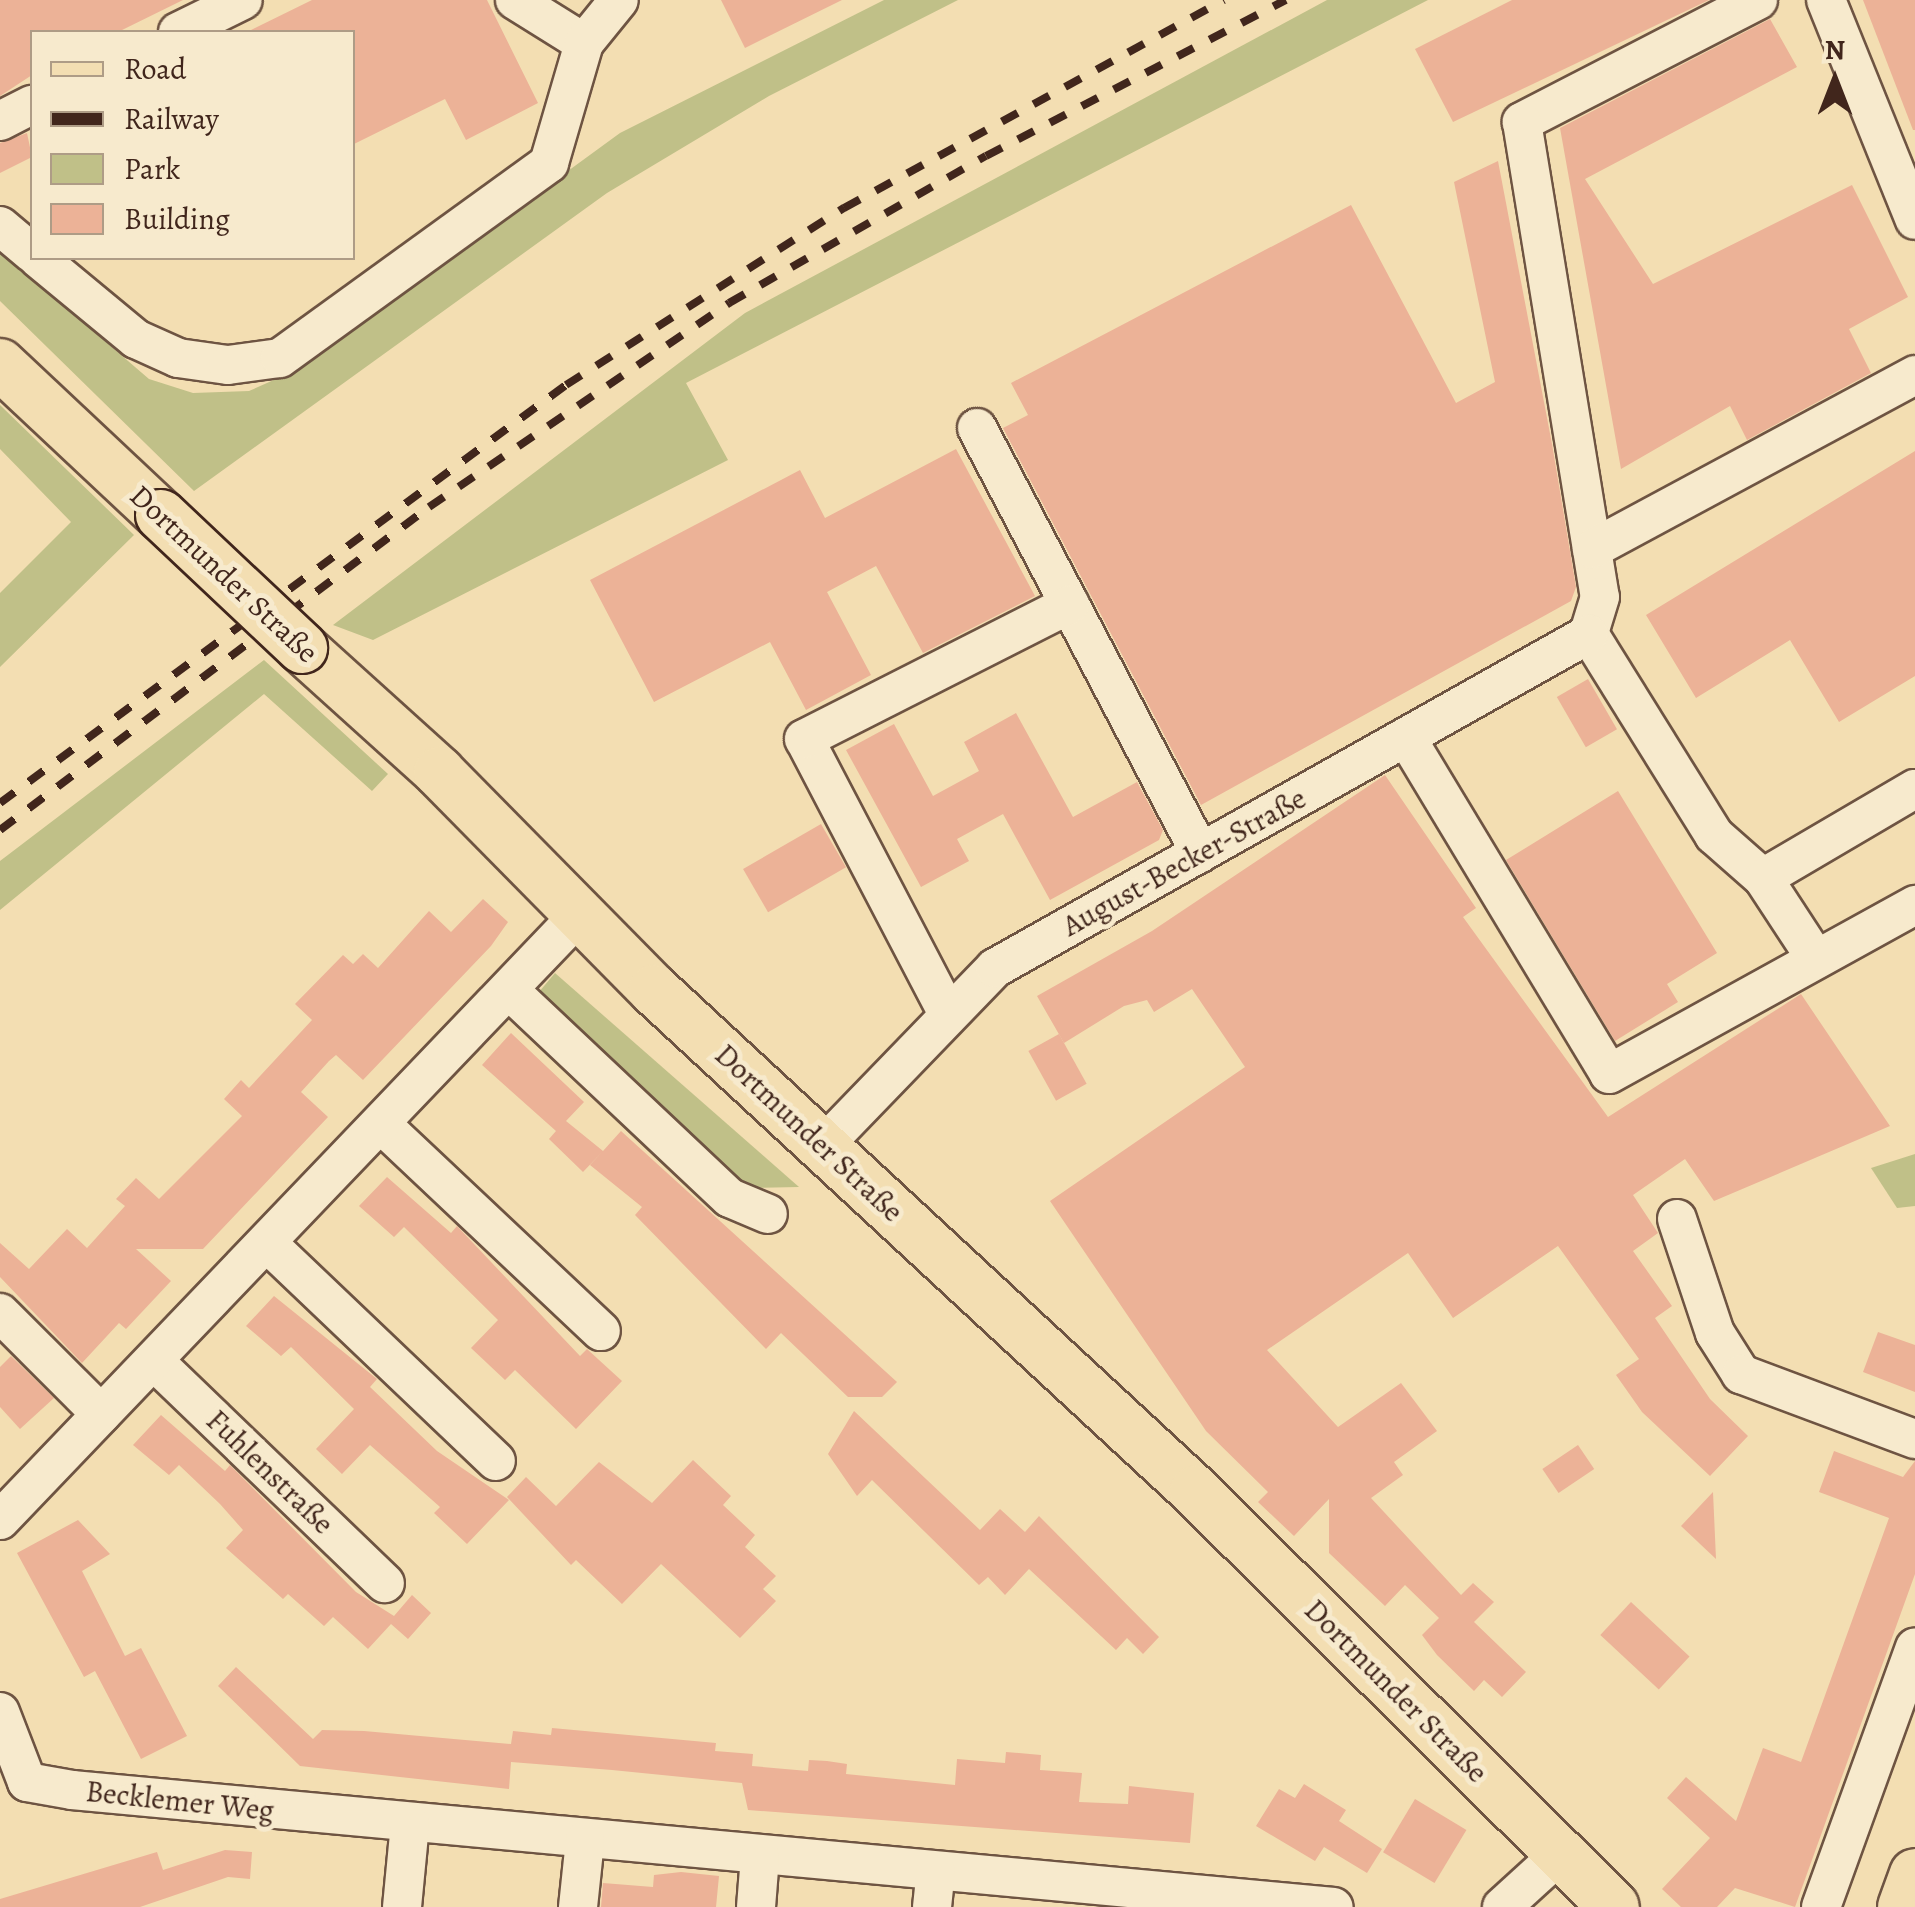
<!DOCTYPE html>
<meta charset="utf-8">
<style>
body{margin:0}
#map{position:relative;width:1915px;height:1907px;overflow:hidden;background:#f3deb2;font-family:Alegreya,serif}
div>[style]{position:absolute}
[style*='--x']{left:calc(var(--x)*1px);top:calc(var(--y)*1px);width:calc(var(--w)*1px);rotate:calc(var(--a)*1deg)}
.green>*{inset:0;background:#c0c088}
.building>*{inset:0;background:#ecb297;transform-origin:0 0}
.roads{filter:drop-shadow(2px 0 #6e5442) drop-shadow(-2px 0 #6e5442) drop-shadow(0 2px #6e5442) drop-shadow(0 -2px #6e5442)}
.minor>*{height:38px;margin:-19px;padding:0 19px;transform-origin:19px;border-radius:19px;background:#f7eacd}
.major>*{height:50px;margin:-25px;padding:0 25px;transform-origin:25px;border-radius:25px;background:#f3deb2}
.rail>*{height:8px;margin-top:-4px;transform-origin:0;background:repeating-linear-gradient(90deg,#41261c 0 18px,transparent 0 36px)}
.bridges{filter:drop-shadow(2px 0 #41261c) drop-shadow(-2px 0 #41261c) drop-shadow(0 2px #41261c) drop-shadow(0 -2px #41261c)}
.major-bridge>*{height:50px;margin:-25px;padding:0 25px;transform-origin:25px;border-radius:25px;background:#f3deb2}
span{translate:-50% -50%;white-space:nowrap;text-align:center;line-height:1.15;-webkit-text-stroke:10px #f7eacd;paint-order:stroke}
.street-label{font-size:30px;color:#41261c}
.legend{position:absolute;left:30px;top:30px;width:325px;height:230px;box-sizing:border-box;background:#f7eacd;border:2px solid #ae9c86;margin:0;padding:12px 18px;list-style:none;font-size:30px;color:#41261c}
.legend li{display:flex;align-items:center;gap:20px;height:50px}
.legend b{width:50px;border:2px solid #ae9c86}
.north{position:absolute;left:1785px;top:30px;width:100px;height:100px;-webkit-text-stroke:8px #f7eacd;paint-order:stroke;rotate:0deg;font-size:28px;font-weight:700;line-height:40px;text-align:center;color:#41261c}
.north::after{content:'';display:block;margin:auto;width:35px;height:45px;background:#41261c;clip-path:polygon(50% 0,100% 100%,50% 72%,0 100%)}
</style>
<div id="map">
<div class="green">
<i style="clip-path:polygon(884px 0,958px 0,769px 96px,607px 193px,194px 491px,0 301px,0 251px,149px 379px,193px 393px,249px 391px,294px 371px,620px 133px)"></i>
<i style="clip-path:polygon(1327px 0,1428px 0,686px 383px,728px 460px,373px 640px,333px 625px,745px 313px)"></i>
<i style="clip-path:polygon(0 405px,134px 535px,0 667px,0 593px,71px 522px,0 449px)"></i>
<i style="clip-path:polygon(264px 660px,388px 774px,372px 791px,264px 694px,0 910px,0 861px)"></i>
<i style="clip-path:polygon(555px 973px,799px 1187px,746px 1188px,539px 992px)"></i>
<i style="clip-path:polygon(1915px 1154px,1915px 1206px,1897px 1208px,1871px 1168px)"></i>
</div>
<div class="building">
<i style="clip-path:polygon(0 0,183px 0,118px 32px,32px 32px,32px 75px,0 96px)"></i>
<i style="clip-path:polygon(312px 0,487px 0,538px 103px,466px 140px,445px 99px,352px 145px,352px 32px,247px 32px)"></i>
<i style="clip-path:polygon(721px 0,842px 0,745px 48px)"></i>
<i style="clip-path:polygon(1512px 0,1709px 0,1453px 122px,1415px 49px)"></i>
<i style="clip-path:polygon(1863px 0,1915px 0,1915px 130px,1913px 130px)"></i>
<i style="clip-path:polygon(1770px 19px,1797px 67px,1585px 179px,1653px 284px,1852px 185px,1908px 297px,1849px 329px,1871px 373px,1747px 440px,1730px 406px,1621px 469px,1560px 128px)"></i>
<i style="clip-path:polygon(27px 133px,32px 157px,0 173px,0 143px)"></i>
<i style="clip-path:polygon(1498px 161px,1552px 444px,1576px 587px,1571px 601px,1201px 805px,1003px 428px,1028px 415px,1011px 383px,1351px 205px,1456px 403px,1495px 382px,1454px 182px)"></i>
<i style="clip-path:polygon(956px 449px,1035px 596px,923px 653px,876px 566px,827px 592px,871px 675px,806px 710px,770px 642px,654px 702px,590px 580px,800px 470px,825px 518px)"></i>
<i style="clip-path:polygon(1915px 451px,1915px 676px,1839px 722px,1790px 640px,1696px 698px,1646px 615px)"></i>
<i style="left:1588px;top:679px;width:58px;height:36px;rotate:60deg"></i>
<i style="clip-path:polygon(1016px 713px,1073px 817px,1137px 782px,1163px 830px,1159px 840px,1050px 900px,1003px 814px,957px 839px,969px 861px,921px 887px,846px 750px,894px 724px,933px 796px,979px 771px,964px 742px)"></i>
<i style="clip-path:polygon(1385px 775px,1476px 908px,1463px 917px,1608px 1117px,1801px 994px,1890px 1126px,1714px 1201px,1685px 1159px,1633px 1195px,1658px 1233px,1633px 1251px,1672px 1306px,1655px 1318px,1710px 1399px,1748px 1436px,1710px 1476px,1642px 1412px,1616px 1375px,1639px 1359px,1558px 1246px,1453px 1318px,1408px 1253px,1267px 1350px,1338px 1427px,1401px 1383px,1437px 1431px,1394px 1462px,1403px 1475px,1371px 1498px,1461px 1595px,1473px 1583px,1494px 1602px,1474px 1622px,1526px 1672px,1502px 1697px,1484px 1680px,1474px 1691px,1437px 1655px,1422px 1635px,1439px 1618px,1405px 1585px,1385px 1606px,1329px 1553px,1329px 1499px,1294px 1536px,1258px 1502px,1268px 1492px,1206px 1431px,1050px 1201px,1245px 1067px,1192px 989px,1154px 1012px,1147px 1000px,1124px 1006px,1064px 1043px,1037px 996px,1152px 931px)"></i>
<i style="clip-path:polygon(1618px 791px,1717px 953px,1667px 984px,1678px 1002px,1615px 1041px,1506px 860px)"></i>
<i style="left:821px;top:824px;width:50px;height:90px;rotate:60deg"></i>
<i style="clip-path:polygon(483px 899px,508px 922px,491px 946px,363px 1080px,336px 1055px,329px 1061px,301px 1092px,328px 1117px,203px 1249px,136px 1249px,171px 1281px,126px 1329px,119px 1323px,82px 1363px,0 1277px,0 1243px,29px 1269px,67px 1229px,87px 1248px,125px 1206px,116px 1199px,136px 1178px,159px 1199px,242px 1116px,224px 1099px,241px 1080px,249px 1088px,312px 1020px,295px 1004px,343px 955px,353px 964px,363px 954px,378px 968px,429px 911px,451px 932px)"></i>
<i style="clip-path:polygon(511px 1033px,584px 1102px,566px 1121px,603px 1151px,621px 1131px,897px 1382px,882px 1397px,848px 1397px,781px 1333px,766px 1349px,635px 1215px,642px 1207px,590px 1165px,603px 1151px,583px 1172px,549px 1139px,556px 1131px,482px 1065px)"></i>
<i style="left:1059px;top:1034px;width:57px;height:35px;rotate:61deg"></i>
<i style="clip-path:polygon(387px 1177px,451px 1233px,457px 1226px,580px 1356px,587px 1349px,622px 1381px,576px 1429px,515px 1370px,505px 1380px,471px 1348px,498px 1320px,404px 1227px,394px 1237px,359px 1206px)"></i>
<i style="clip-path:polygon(274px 1296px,377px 1379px,370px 1387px,437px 1451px,509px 1500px,467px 1544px,434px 1513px,440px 1507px,370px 1445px,342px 1474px,316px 1449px,354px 1409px,291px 1347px,281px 1356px,246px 1326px)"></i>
<i style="clip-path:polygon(1878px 1332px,1915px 1345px,1915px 1392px,1863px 1372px)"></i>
<i style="clip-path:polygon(11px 1356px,54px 1398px,20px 1429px,0 1407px,0 1367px)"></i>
<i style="clip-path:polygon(854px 1411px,980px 1530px,1000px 1509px,1025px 1532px,1039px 1516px,1159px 1637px,1143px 1654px,1127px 1638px,1116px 1650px,1029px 1569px,1005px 1595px,988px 1577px,979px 1585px,872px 1480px,857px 1496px,828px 1454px)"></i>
<i style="clip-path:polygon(161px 1415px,225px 1471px,230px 1465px,356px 1592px,394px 1616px,412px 1595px,431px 1613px,408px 1639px,391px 1624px,368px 1649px,333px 1617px,324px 1626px,288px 1594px,283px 1599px,226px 1548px,243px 1530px,220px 1504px,179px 1465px,169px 1475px,133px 1445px)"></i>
<i style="left:1578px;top:1445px;width:29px;height:43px;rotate:56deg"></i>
<i style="clip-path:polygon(1834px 1451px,1903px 1477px,1915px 1461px,1915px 1574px,1795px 1907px,1735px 1888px,1717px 1907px,1681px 1907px,1662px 1889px,1710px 1838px,1667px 1798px,1686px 1777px,1736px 1821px,1763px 1748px,1801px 1762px,1889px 1518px,1819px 1492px)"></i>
<i style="clip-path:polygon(693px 1460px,731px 1496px,723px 1505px,755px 1535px,745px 1547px,776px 1576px,763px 1589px,776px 1601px,740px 1638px,661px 1564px,622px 1604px,576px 1560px,571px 1565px,507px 1497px,526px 1477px,556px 1506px,599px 1462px,652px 1503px)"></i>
<i style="clip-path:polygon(1713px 1492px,1716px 1559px,1681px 1526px)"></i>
<i style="clip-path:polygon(78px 1520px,110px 1554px,82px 1571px,125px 1656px,141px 1648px,187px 1736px,141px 1759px,95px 1671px,84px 1677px,17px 1553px)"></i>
<i style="left:1631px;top:1602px;width:80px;height:45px;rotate:43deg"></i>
<i style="clip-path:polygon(236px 1667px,313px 1739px,322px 1730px,364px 1731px,511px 1744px,513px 1731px,551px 1735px,552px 1728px,716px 1743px,715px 1751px,753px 1754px,752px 1766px,808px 1771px,809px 1760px,827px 1761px,847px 1764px,846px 1774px,955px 1785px,957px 1759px,1005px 1763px,1006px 1752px,1041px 1755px,1040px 1770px,1082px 1773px,1079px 1802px,1128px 1804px,1129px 1786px,1194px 1793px,1190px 1843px,748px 1810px,742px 1783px,612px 1770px,511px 1762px,509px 1789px,300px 1766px,218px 1686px)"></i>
<i style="clip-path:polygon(1304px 1784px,1346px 1810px,1339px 1821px,1382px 1849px,1367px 1873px,1324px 1847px,1315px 1861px,1256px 1826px,1279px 1789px,1295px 1798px)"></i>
<i style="left:1415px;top:1799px;width:60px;height:62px;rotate:31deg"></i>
<i style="clip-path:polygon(225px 1850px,252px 1852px,250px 1879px,228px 1877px,140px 1907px,0 1907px,0 1899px,157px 1852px,163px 1870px)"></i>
<i style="clip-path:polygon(681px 1872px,719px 1876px,716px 1907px,601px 1907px,603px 1883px,653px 1887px,654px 1875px)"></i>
</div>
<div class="roads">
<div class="minor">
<i style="--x:515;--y:0;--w:81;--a:31.9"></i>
<i style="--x:1758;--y:0;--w:266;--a:152.7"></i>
<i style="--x:1522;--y:122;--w:481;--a:80.7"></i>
<i style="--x:1600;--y:597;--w:39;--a:107"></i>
<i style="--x:1589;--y:634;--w:237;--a:58.1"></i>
<i style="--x:1714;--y:835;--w:65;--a:41.3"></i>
<i style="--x:1763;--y:878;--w:176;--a:-30.4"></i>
<i style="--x:1826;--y:0;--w:237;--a:68"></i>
<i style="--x:178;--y:32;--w:72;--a:-26.2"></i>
<i style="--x:0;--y:121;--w:36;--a:-27"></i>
<i style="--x:0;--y:226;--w:42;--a:40.2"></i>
<i style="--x:38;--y:258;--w:127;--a:39.6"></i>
<i style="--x:136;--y:339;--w:46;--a:24.3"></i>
<i style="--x:178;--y:358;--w:50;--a:8"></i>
<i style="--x:228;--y:365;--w:52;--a:-7.7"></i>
<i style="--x:280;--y:358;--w:332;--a:-35.9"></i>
<i style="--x:549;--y:163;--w:125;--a:-73.7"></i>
<i style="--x:584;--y:43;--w:55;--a:-50.9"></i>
<i style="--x:977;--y:428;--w:480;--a:62.3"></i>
<i style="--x:1592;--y:549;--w:367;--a:-28.3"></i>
<i style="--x:1406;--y:737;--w:393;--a:58.9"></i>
<i style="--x:1609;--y:1074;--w:350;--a:-28.9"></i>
<i style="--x:1763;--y:878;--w:97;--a:56.8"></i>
<i style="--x:509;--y:990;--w:303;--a:43.3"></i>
<i style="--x:730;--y:1198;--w:41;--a:22.8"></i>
<i style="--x:947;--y:1012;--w:308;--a:-117.6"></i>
<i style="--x:804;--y:739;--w:298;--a:-26.9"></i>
<i style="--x:381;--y:1124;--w:302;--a:43.3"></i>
<i style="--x:823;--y:1146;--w:248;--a:-46"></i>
<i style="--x:995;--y:968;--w:681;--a:-29.35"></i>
<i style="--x:1677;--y:1219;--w:120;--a:71.6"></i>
<i style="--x:1715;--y:1333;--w:49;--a:57.6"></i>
<i style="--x:1741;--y:1374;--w:186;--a:20.5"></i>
<i style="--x:267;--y:1243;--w:316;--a:43.6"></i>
<i style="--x:0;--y:1313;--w:143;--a:45"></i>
<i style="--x:155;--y:1362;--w:319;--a:43.9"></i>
<i style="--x:0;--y:1520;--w:836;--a:-46.26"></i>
<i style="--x:0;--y:1712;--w:75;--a:68.9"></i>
<i style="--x:27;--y:1782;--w:46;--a:10.1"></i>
<i style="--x:72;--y:1790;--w:1267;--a:5.3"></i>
<i style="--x:402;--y:1907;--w:83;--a:-84.5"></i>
<i style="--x:578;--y:1907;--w:67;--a:-84"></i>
<i style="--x:756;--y:1907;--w:51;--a:-85.5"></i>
<i style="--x:932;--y:1907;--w:36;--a:-84"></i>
<i style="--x:1502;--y:1907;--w:79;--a:-42.4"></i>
<i style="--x:1821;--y:1907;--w:276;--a:-70.1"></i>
</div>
<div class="major">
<i style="--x:0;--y:364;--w:221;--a:43.2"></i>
<i style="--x:302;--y:648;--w:185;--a:42.1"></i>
<i style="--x:439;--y:772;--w:306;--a:45.4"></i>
<i style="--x:654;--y:990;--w:737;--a:42.8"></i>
<i style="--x:1195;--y:1491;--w:590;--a:44.79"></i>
<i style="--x:1903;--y:1907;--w:35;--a:-70"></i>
</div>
</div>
<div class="rail">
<i style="--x:0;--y:803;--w:704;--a:-36.45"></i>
<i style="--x:566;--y:385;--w:330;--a:-32.5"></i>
<i style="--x:844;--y:208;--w:433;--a:-28.7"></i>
<i style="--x:0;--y:830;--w:537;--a:-36.98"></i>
<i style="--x:429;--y:507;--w:363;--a:-34.2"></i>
<i style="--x:729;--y:303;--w:296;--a:-29.8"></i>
<i style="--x:986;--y:156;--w:338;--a:-27.5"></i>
</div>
<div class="bridges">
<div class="major-bridge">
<i style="--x:161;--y:515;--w:194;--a:43.3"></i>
</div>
</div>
<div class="street-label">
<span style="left:224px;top:574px;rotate:43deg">Dortmunder Straße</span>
<span style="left:1184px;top:862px;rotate:-29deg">August-Becker-Straße</span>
<span style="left:809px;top:1133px;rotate:43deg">Dortmunder Straße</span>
<span style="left:270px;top:1472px;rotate:44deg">Fuhlenstraße</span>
<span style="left:1396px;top:1691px;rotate:45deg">Dortmunder Straße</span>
<span style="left:180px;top:1801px;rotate:6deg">Becklemer Weg</span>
</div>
<ul class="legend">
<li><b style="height:12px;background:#f3deb2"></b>Road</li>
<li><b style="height:12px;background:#41261c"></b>Railway</li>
<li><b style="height:28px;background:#c0c088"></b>Park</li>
<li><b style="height:28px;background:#ecb297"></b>Building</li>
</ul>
<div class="north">N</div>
</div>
